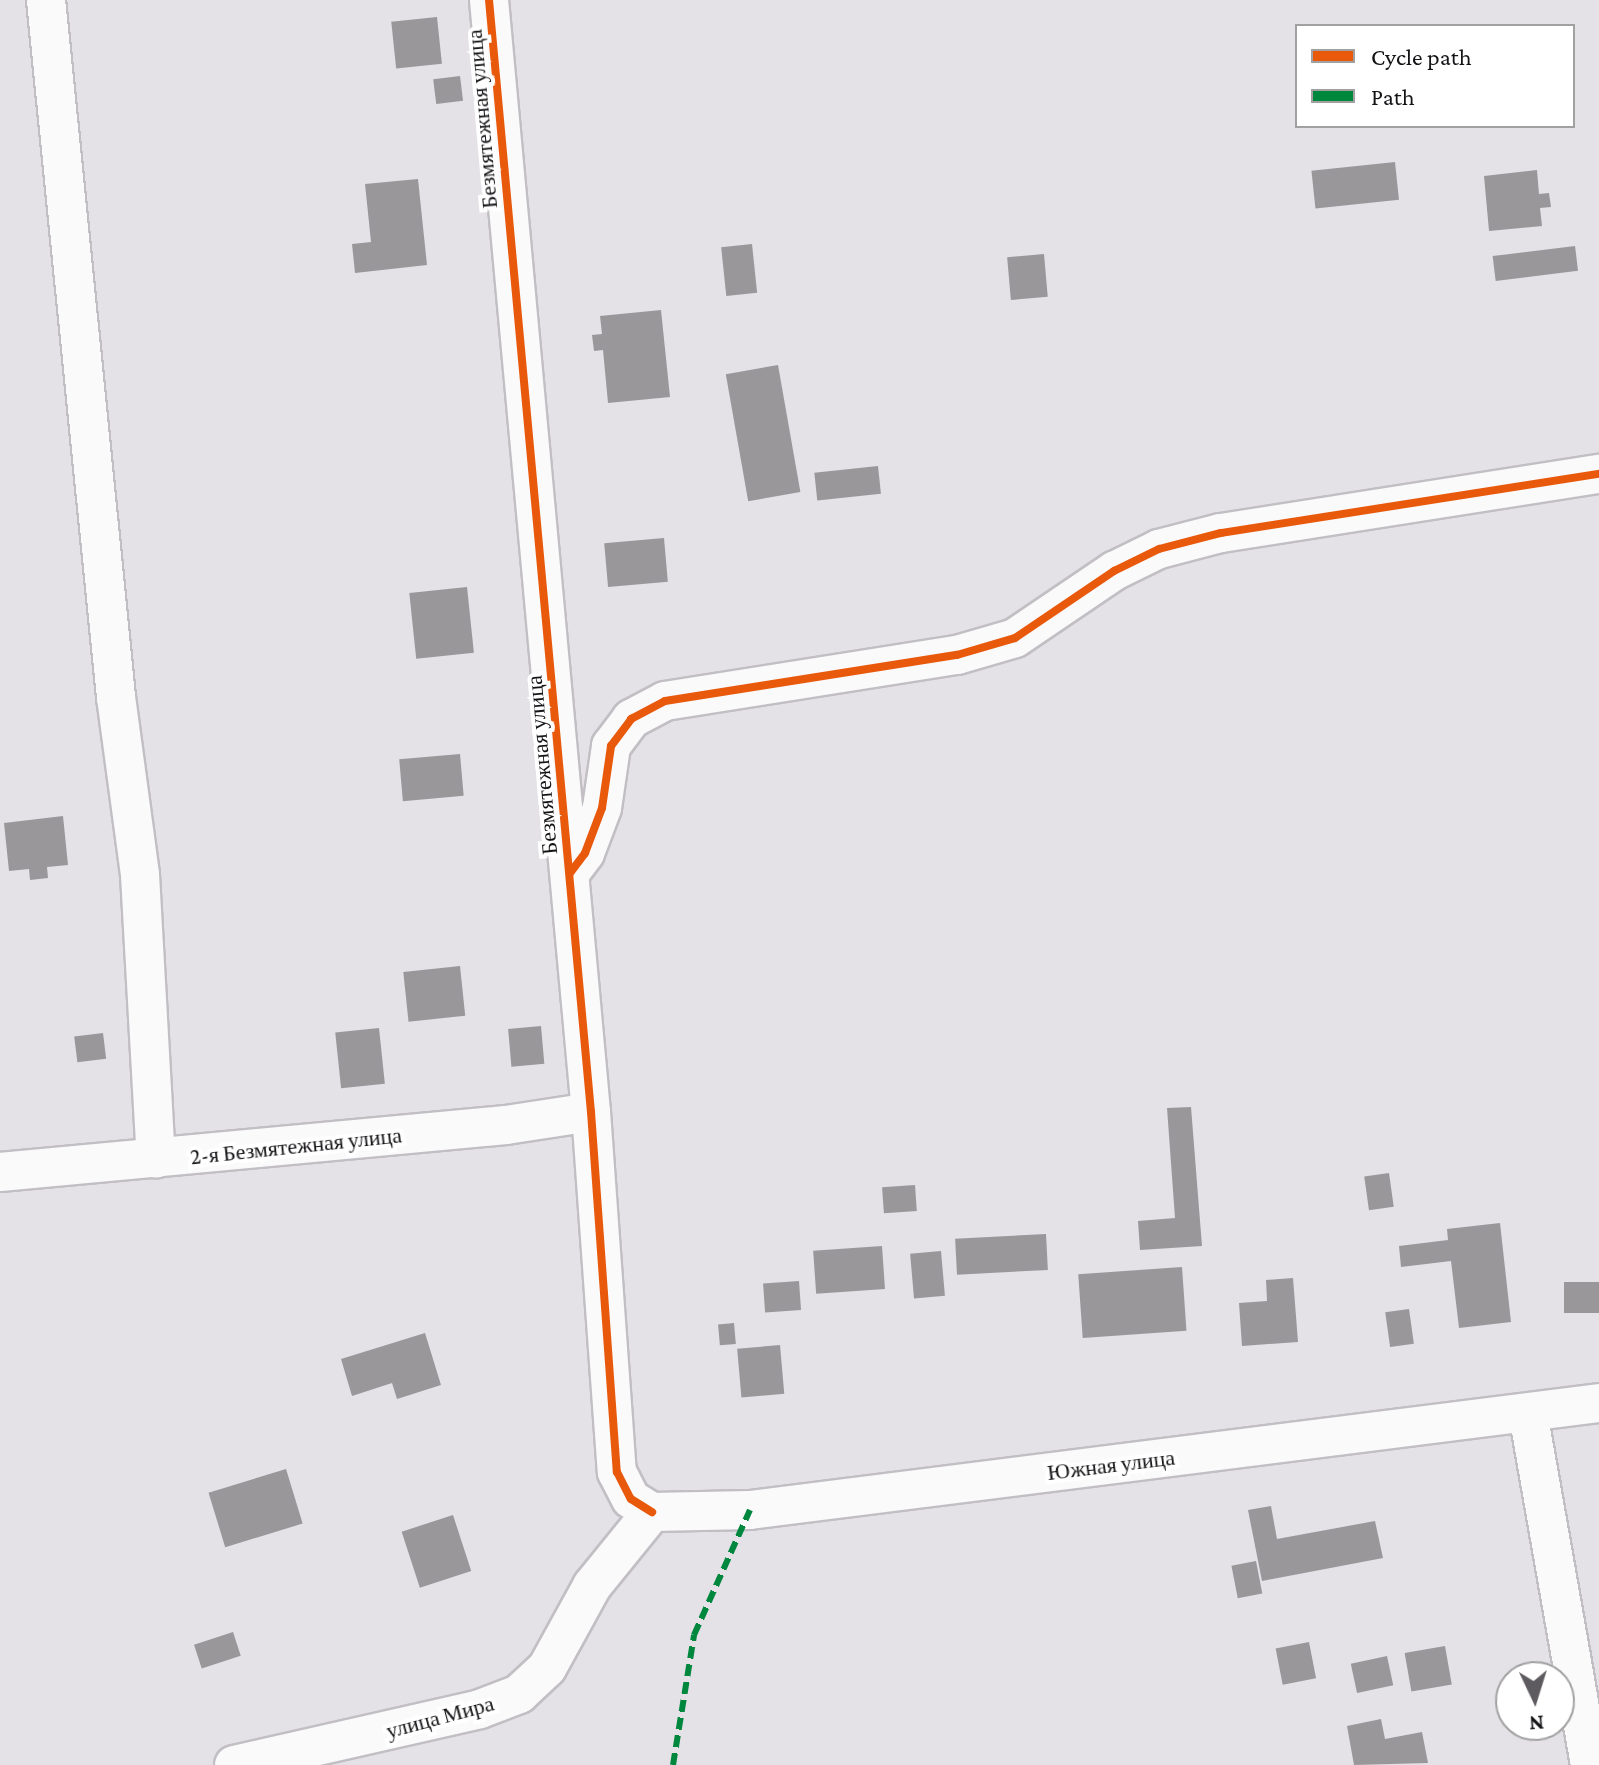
<!DOCTYPE html>
<meta charset="utf-8">
<style>
body{margin:0}
#map{position:relative;width:1599px;height:1765px;overflow:hidden;background:#e4e1e7;font-family:"Crimson Pro",serif}
div>[style]{position:absolute}
[style*='--x']{left:calc(var(--x)*1px);top:calc(var(--y)*1px);width:calc(var(--w)*1px);rotate:calc(var(--a)*1deg)}
.building>*{inset:0;background:#9a979b;transform-origin:0 0}
.roads{filter:drop-shadow(2px 0 #c2bfc4) drop-shadow(-2px 0 #c2bfc4) drop-shadow(0 2px #c2bfc4) drop-shadow(0 -2px #c2bfc4)}
.minor>*{height:38px;margin:-19px;padding:0 19px;transform-origin:19px;border-radius:19px;background:#fbfafb}
.quiet>*{height:6px;margin-top:-3px;transform-origin:0;background:repeating-linear-gradient(90deg,#00873e 0 12px,transparent 0 18px)}
.cycleway>*{height:8px;margin:-4px;padding:0 4px;transform-origin:4px;border-radius:4px;background:#e8590c}
span{translate:-50% -50%;white-space:nowrap;text-align:center;line-height:1.15;-webkit-text-stroke:8px #fff;paint-order:stroke}
.street-label{font-size:22px;color:#151316}
.legend{position:absolute;left:1295px;top:24px;width:280px;height:104px;box-sizing:border-box;background:#fff;border:2px solid #a1a1a2;margin:0;padding:10px 14px;list-style:none;font-size:24px;color:#151316}
.legend li{display:flex;align-items:center;gap:16px;height:40px}
.legend b{width:40px;border:2px solid #a1a1a2}
.north{position:absolute;left:1495px;top:1661px;width:80px;height:80px;box-sizing:border-box;background:#fff;border:2px solid #a1a1a2;border-radius:50%;rotate:176deg;font-size:22px;font-weight:700;line-height:32px;text-align:center;color:#151316}
.north::after{content:'';display:block;margin:auto;width:28px;height:36px;background:#5d5b5f;clip-path:polygon(50% 0,100% 100%,50% 72%,0 100%)}
</style>
<div id="map">
<div class="building">
<i style="left:437px;top:17px;width:47px;height:46px;rotate:84deg"></i>
<i style="left:460px;top:76px;width:25px;height:27px;rotate:83deg"></i>
<i style="left:1395px;top:162px;width:38px;height:84px;rotate:84deg"></i>
<i style="clip-path:polygon(1537px 170px,1539px 194px,1549px 193px,1551px 207px,1540px 208px,1542px 226px,1489px 231px,1484px 176px)"></i>
<i style="clip-path:polygon(418px 179px,427px 265px,355px 273px,352px 244px,371px 242px,365px 184px)"></i>
<i style="left:752px;top:244px;width:49px;height:31px;rotate:84deg"></i>
<i style="left:1575px;top:246px;width:25px;height:83px;rotate:83deg"></i>
<i style="left:1044px;top:254px;width:43px;height:37px;rotate:85deg"></i>
<i style="clip-path:polygon(661px 310px,670px 397px,608px 403px,603px 350px,594px 351px,592px 335px,602px 334px,600px 316px)"></i>
<i style="left:778px;top:365px;width:129px;height:53px;rotate:80deg"></i>
<i style="left:878px;top:466px;width:28px;height:64px;rotate:84deg"></i>
<i style="left:664px;top:538px;width:44px;height:60px;rotate:85deg"></i>
<i style="left:467px;top:587px;width:66px;height:58px;rotate:84deg"></i>
<i style="left:460px;top:754px;width:42px;height:61px;rotate:85deg"></i>
<i style="clip-path:polygon(63px 816px,68px 865px,47px 867px,48px 878px,30px 880px,29px 869px,9px 871px,4px 823px)"></i>
<i style="left:460px;top:966px;width:50px;height:57px;rotate:84deg"></i>
<i style="left:541px;top:1026px;width:38px;height:33px;rotate:85deg"></i>
<i style="left:379px;top:1028px;width:56px;height:44px;rotate:84deg"></i>
<i style="left:103px;top:1033px;width:26px;height:29px;rotate:83deg"></i>
<i style="clip-path:polygon(1191px 1107px,1202px 1246px,1140px 1250px,1138px 1221px,1175px 1218px,1167px 1108px)"></i>
<i style="left:1389px;top:1173px;width:34px;height:25px;rotate:82deg"></i>
<i style="left:915px;top:1185px;width:26px;height:33px;rotate:86deg"></i>
<i style="clip-path:polygon(1500px 1223px,1511px 1322px,1459px 1328px,1451px 1261px,1401px 1267px,1399px 1246px,1448px 1240px,1447px 1229px)"></i>
<i style="left:1046px;top:1234px;width:36px;height:91px;rotate:87deg"></i>
<i style="left:882px;top:1246px;width:43px;height:69px;rotate:86deg"></i>
<i style="left:941px;top:1251px;width:45px;height:31px;rotate:85deg"></i>
<i style="left:1182px;top:1267px;width:64px;height:104px;rotate:86deg"></i>
<i style="clip-path:polygon(1293px 1278px,1298px 1342px,1242px 1346px,1239px 1303px,1267px 1301px,1266px 1280px)"></i>
<i style="left:799px;top:1281px;width:29px;height:36px;rotate:86deg"></i>
<i style="left:1599px;top:1282px;width:31px;height:35px;rotate:90deg"></i>
<i style="left:1409px;top:1309px;width:35px;height:24px;rotate:82deg"></i>
<i style="left:734px;top:1323px;width:21px;height:16px;rotate:85deg"></i>
<i style="clip-path:polygon(425px 1333px,441px 1385px,397px 1399px,392px 1383px,352px 1396px,341px 1359px)"></i>
<i style="left:780px;top:1345px;width:49px;height:43px;rotate:85deg"></i>
<i style="left:286px;top:1469px;width:57px;height:81px;rotate:73deg"></i>
<i style="clip-path:polygon(1271px 1506px,1277px 1539px,1375px 1521px,1383px 1558px,1262px 1581px,1248px 1510px)"></i>
<i style="left:453px;top:1515px;width:59px;height:54px;rotate:72deg"></i>
<i style="left:1256px;top:1561px;width:33px;height:25px;rotate:79deg"></i>
<i style="left:233px;top:1632px;width:25px;height:41px;rotate:72deg"></i>
<i style="left:1309px;top:1642px;width:37px;height:34px;rotate:79deg"></i>
<i style="left:1445px;top:1646px;width:39px;height:41px;rotate:80deg"></i>
<i style="left:1387px;top:1656px;width:30px;height:37px;rotate:78deg"></i>
<i style="clip-path:polygon(1381px 1719px,1385px 1739px,1422px 1732px,1428px 1763px,1354px 1765px,1347px 1726px)"></i>
</div>
<div class="roads">
<div class="minor">
<i style="--x:46;--y:0;--w:701;--a:84.26"></i>
<i style="--x:116;--y:697;--w:180;--a:82.3"></i>
<i style="--x:140;--y:875;--w:284;--a:86.8"></i>
<i style="--x:489;--y:0;--w:1117;--a:84.76"></i>
<i style="--x:591;--y:1112;--w:361;--a:85.9"></i>
<i style="--x:617;--y:1472;--w:30;--a:63"></i>
<i style="--x:631;--y:1499;--w:25;--a:32"></i>
<i style="--x:570;--y:873;--w:25;--a:-53"></i>
<i style="--x:585;--y:853;--w:48;--a:-69.3"></i>
<i style="--x:602;--y:808;--w:63;--a:-81.7"></i>
<i style="--x:611;--y:746;--w:34;--a:-53"></i>
<i style="--x:631;--y:719;--w:38;--a:-28"></i>
<i style="--x:665;--y:701;--w:296;--a:-9"></i>
<i style="--x:957;--y:655;--w:60;--a:-16.3"></i>
<i style="--x:1015;--y:638;--w:120;--a:-34.1"></i>
<i style="--x:1114;--y:571;--w:50;--a:-26.1"></i>
<i style="--x:1159;--y:549;--w:64;--a:-14.5"></i>
<i style="--x:1221;--y:533;--w:383;--a:-8.9"></i>
<i style="--x:0;--y:1172;--w:508;--a:-5.31"></i>
<i style="--x:506;--y:1125;--w:86;--a:-8.7"></i>
<i style="--x:1528;--y:1413;--w:357;--a:80"></i>
<i style="--x:652;--y:1512;--w:98;--a:-1.2"></i>
<i style="--x:750;--y:1510;--w:856;--a:-7.18"></i>
<i style="--x:234;--y:1765;--w:252;--a:-12.8"></i>
<i style="--x:480;--y:1709;--w:42;--a:-21"></i>
<i style="--x:519;--y:1694;--w:38;--a:-43"></i>
<i style="--x:547;--y:1668;--w:94;--a:-61.2"></i>
<i style="--x:592;--y:1586;--w:95;--a:-51"></i>
</div>
</div>
<div class="quiet">
<i style="--x:673;--y:1765;--w:132;--a:-80.8"></i>
<i style="--x:694;--y:1635;--w:137;--a:-65.9"></i>
</div>
<div class="cycleway">
<i style="--x:489;--y:0;--w:1117;--a:84.76"></i>
<i style="--x:591;--y:1112;--w:361;--a:85.9"></i>
<i style="--x:617;--y:1472;--w:30;--a:63"></i>
<i style="--x:631;--y:1499;--w:25;--a:32"></i>
<i style="--x:570;--y:873;--w:25;--a:-53"></i>
<i style="--x:585;--y:853;--w:48;--a:-69.3"></i>
<i style="--x:602;--y:808;--w:63;--a:-81.7"></i>
<i style="--x:611;--y:746;--w:34;--a:-53"></i>
<i style="--x:631;--y:719;--w:38;--a:-28"></i>
<i style="--x:665;--y:701;--w:296;--a:-9"></i>
<i style="--x:957;--y:655;--w:60;--a:-16.3"></i>
<i style="--x:1015;--y:638;--w:120;--a:-34.1"></i>
<i style="--x:1114;--y:571;--w:50;--a:-26.1"></i>
<i style="--x:1159;--y:549;--w:64;--a:-14.5"></i>
<i style="--x:1221;--y:533;--w:383;--a:-8.9"></i>
</div>
<div class="street-label">
<span style="left:482px;top:119px;rotate:-95deg">Безмятежная улица</span>
<span style="left:542px;top:765px;rotate:-95deg">Безмятежная улица</span>
<span style="left:296px;top:1146px;rotate:-6deg">2-я Безмятежная улица</span>
<span style="left:1111px;top:1465px;rotate:-7deg">Южная улица</span>
<span style="left:440px;top:1717px;rotate:-15deg">улица Мира</span>
</div>
<ul class="legend">
<li><b style="height:10px;background:#e8590c"></b>Cycle path</li>
<li><b style="height:10px;background:#00873e"></b>Path</li>
</ul>
<div class="north">N</div>
</div>
